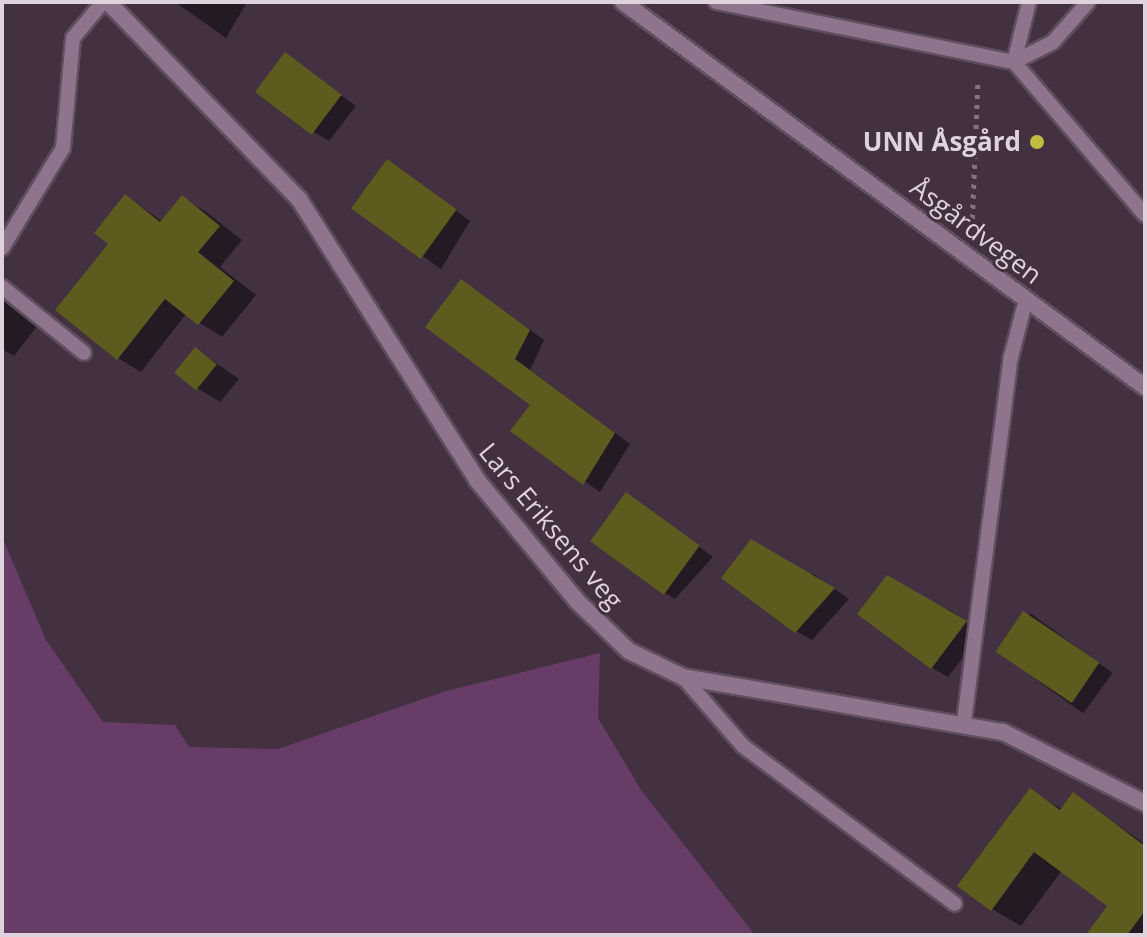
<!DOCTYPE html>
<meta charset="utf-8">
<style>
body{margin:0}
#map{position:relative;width:1147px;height:937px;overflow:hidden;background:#433142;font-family:"Open Sans",sans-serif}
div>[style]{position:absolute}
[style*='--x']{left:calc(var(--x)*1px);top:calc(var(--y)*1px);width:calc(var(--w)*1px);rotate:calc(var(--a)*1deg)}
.green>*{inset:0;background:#673c66}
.shadow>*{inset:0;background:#0007;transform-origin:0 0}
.building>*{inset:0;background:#5d5b1e;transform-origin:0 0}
.path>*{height:5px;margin-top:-2.5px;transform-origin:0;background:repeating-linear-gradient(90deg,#837382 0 4px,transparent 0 10px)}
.roads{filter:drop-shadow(2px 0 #5f4e5e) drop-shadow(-2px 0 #5f4e5e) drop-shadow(0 2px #5f4e5e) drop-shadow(0 -2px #5f4e5e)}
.service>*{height:14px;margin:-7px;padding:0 7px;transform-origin:7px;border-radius:7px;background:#8e758d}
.minor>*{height:16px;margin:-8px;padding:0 8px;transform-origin:8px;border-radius:8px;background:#8e758d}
.dots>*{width:22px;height:22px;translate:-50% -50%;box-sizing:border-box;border:4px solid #433142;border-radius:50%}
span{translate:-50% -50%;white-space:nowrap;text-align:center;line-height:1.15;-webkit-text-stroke:6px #433142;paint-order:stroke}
.poi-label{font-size:26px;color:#dfd3de;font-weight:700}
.right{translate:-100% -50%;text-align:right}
.street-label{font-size:26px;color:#dfd3de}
.frame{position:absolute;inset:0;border:4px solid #dfd3de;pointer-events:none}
</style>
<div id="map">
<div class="green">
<i style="clip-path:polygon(2px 537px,46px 640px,103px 722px,175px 725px,189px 747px,278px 749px,446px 691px,600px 653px,598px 718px,641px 790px,755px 935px,2px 935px)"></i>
</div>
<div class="shadow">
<i style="clip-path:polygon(175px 2px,247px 2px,226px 38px)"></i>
<i style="clip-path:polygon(285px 55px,356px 106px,329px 141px,314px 132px)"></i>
<i style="clip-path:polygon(403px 171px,470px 221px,441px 269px,354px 207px)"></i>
<i style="clip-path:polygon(126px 196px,163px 222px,182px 198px,205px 211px,242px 240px,220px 267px,256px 295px,222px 337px,186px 314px,141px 372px,118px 358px,111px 244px)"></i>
<i style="clip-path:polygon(462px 281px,544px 340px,530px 370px,630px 444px,600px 492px,513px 431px,532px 404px)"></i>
<i style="clip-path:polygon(2px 296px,38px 325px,14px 356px,2px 349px)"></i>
<i style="clip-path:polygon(196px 349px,239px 379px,220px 402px,197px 388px)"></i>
<i style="clip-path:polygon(642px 504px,713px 557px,675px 599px,660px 590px)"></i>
<i style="clip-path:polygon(812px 573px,849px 599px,812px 640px,796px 631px)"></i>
<i style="clip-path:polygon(948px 609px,982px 632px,948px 677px,932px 668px)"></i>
<i style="left:1030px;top:613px;width:102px;height:50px;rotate:36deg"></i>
<i style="clip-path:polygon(1030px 790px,1063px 810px,1074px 795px,1145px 844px,1145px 935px,1091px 935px,1110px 906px,1062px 870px,1021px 926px,992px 909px)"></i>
</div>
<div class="building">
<i style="left:285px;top:52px;width:71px;height:50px;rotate:37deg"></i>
<i style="left:387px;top:159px;width:86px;height:61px;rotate:36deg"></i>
<i style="clip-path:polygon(125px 194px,160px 222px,182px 195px,220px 226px,198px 252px,234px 281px,198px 325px,165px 299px,117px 360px,55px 310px,108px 244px,94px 233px)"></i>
<i style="clip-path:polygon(461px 279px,530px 330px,515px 359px,615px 433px,583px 485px,510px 431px,530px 405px,425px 327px)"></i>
<i style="left:195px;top:347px;width:28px;height:33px;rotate:39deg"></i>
<i style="left:626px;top:492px;width:91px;height:61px;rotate:36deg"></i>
<i style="clip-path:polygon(751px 539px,835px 588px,795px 633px,721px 578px)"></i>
<i style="clip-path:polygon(887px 575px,967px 621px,931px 669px,857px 614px)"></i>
<i style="left:1023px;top:611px;width:92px;height:49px;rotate:34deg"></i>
<i style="clip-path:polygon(1030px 788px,1060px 810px,1073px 792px,1145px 846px,1145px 911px,1127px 935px,1086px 935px,1107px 906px,1034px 852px,991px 911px,957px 886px)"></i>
</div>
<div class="path">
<i style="--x:972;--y:228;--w:149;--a:-87.7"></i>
</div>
<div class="roads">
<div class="service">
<i style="--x:716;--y:2;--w:304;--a:11.4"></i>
<i style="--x:1014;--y:62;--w:44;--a:-27.1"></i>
<i style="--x:1053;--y:42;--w:53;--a:-48.8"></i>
<i style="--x:1014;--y:62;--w:201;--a:49.4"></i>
<i style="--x:1014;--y:62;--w:62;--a:-76"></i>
<i style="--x:2;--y:248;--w:117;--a:-58.6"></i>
<i style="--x:63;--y:148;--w:110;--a:-84.8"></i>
<i style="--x:73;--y:38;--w:47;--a:-50.2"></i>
<i style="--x:2;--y:287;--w:105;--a:38.8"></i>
<i style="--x:683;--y:677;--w:91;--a:49"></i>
<i style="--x:743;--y:746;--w:264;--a:36.7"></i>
<i style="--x:964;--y:722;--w:368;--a:-82.7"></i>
<i style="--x:1011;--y:357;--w:60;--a:-75.5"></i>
</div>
<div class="minor">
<i style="--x:108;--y:2;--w:274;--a:45.9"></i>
<i style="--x:299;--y:199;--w:333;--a:57.6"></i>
<i style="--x:477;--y:480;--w:157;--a:50.4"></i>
<i style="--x:577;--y:601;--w:72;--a:43.9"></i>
<i style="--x:629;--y:651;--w:60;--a:25.7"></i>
<i style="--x:683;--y:677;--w:325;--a:9.8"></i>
<i style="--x:1003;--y:732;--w:159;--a:26.6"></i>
<i style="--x:623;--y:2;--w:649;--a:36.41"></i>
</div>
</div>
<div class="dots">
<i style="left:1037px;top:142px;background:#c1bd40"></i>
</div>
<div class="poi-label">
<span class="right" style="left:1021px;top:142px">UNN Åsgård</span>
</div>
<div class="street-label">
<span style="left:976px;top:231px;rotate:37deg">Åsgårdvegen</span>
<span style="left:551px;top:526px;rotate:50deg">Lars Eriksens veg</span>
</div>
<div class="frame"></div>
</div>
